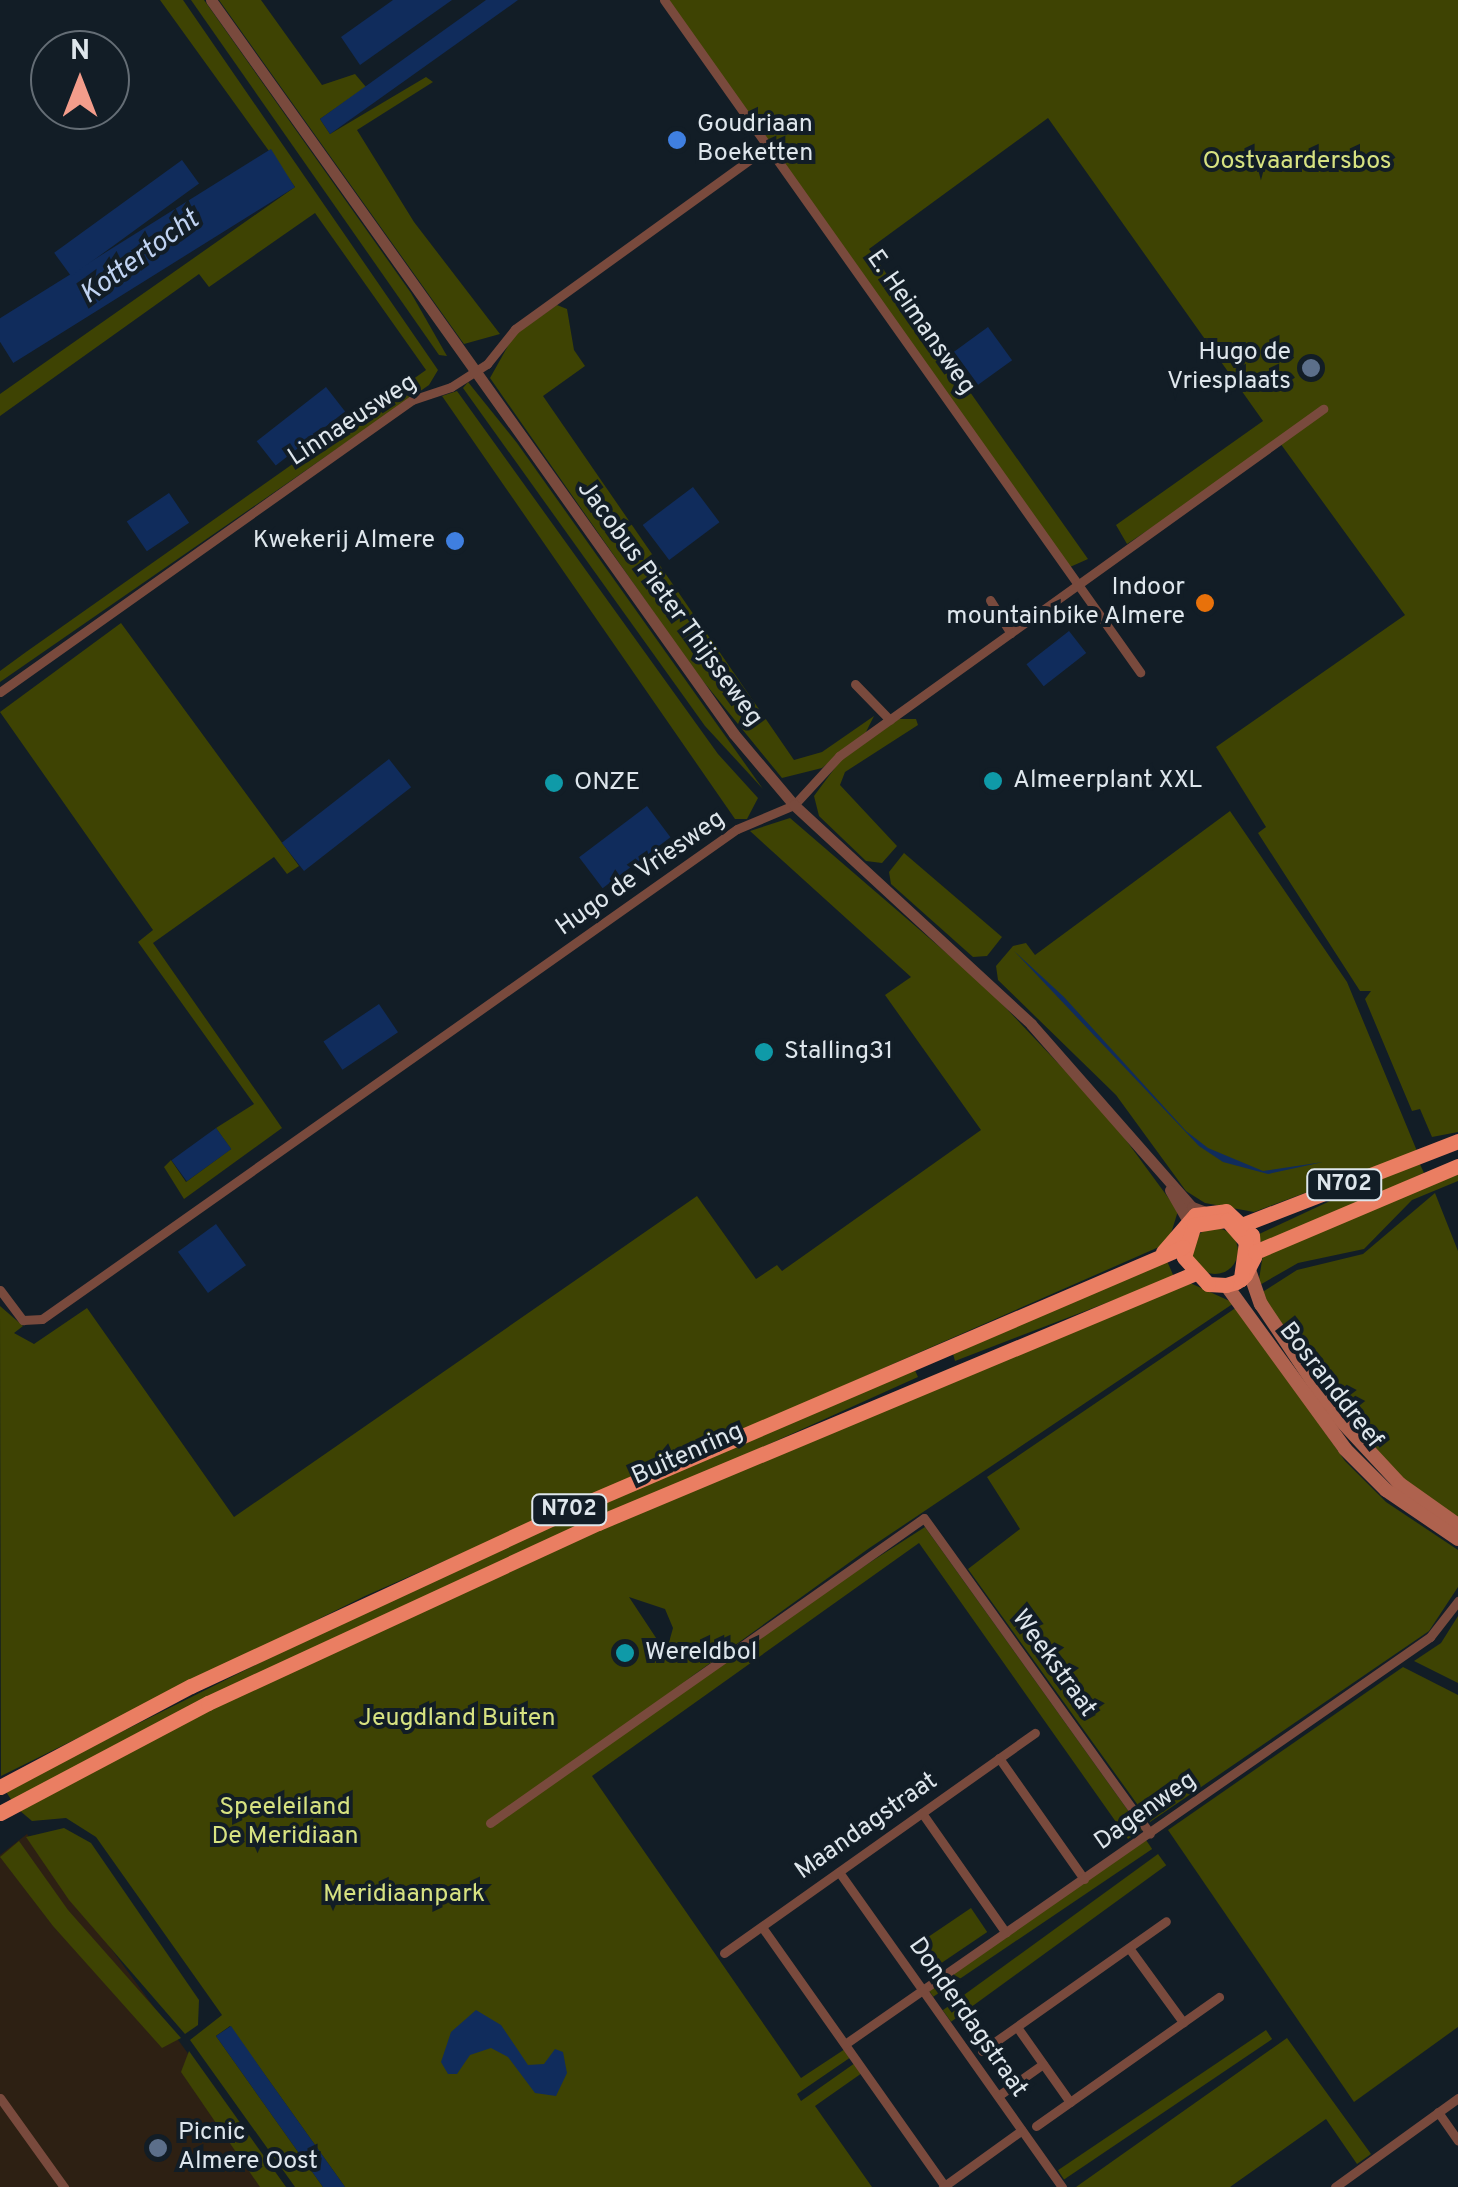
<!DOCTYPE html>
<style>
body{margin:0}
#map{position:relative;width:1458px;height:2187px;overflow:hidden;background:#121d26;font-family:Overpass,sans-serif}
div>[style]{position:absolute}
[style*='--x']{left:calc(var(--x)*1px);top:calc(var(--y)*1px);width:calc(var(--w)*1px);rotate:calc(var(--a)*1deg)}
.industrial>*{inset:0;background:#2d2013}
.green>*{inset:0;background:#3e4303;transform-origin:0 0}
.round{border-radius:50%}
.water>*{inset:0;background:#102c5c;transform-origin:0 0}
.minor>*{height:9px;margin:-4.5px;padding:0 4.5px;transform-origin:4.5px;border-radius:4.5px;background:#794a3d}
.tertiary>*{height:11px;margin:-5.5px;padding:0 5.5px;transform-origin:5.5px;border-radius:5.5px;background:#794a3d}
.secondary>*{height:14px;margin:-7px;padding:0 7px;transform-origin:7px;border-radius:7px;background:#ae624e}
.trunk>*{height:15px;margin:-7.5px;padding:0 7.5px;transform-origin:7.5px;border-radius:7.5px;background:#ea7e62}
.dots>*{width:28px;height:28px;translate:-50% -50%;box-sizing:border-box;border:5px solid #121d26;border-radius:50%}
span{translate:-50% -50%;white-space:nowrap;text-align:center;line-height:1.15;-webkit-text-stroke:8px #121d26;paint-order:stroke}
.shield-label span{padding:2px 8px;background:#121d26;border:2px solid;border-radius:8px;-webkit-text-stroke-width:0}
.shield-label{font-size:22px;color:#dee6ec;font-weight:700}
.poi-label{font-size:25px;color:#dee6ec}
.left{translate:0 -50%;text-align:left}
.right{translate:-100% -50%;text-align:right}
.park-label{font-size:25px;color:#d7e281}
.street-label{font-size:25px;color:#dee6ec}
.water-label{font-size:28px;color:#c0d3f2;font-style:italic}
.north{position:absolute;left:30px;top:30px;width:100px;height:100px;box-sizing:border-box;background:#121d26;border:2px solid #646d75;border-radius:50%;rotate:0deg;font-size:28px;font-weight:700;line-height:40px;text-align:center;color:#dee6ec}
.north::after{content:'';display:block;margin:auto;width:35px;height:45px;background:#f49d8b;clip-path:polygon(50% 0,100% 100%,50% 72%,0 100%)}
</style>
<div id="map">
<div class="industrial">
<i style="clip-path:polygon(27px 1834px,286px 2187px,0 2187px,0 1855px)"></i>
</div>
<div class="green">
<i style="clip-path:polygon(160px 0,183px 0,438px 370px,429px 385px,0 682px,0 671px,26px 652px,426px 370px,315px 213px,209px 287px,199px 274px,0 416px,0 394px,295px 187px)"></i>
<i style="clip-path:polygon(191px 0,204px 0,214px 14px,411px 293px,447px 356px,439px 355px)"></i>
<i style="clip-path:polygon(219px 0,261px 0,322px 85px,355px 74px,366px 87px,320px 119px,330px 134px,426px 77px,433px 82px,357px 130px,414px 222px,500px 334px,464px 344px)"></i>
<i style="clip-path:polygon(668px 0,1458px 0,1458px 1132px,1432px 1137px,1420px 1109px,1412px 1111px,1365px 999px,1371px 991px,1360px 991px,1258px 833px,1266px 827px,1216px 747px,1405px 615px,1280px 443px,1127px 544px,1116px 525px,1263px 421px,1048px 118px,869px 249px,1088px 559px,1070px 567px)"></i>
<i style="clip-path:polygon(557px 305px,567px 309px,574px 350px,585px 366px,543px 396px,794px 760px,822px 752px,874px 716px,866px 732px,822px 768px,782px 778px,694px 670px,490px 378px,514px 335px)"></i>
<i style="clip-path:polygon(468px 382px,517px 443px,763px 789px,705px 726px,463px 388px)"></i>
<i style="clip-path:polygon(457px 391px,718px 754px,758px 798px,747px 819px,735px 819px,442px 396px)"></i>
<i style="clip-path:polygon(121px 623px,299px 866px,287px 874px,274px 857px,153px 943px,282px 1128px,184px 1199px,164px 1167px,171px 1160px,186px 1182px,231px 1149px,216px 1128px,254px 1104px,138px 942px,153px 930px,0 712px)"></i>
<i style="clip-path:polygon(899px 719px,916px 719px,918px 725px,845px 772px,840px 785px,897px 846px,882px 863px,866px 861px,819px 816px,814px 796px,840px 761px)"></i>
<i style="clip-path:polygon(1230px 811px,1347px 982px,1417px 1151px,1254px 1212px,1205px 1203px,1186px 1191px,1116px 1095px,998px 980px,996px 966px,1013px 946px,1026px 943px,1035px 955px)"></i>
<i style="clip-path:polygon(790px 818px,986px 987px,1109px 1117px,1178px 1211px,1168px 1243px,365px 1596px,1px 1776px,0 1306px,23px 1326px,14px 1333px,34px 1344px,87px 1308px,234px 1517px,697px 1196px,756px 1279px,777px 1265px,782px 1271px,981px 1130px,885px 995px,911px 977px,750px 831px)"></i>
<i style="clip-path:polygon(904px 853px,1002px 937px,987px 956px,973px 957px,891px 884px,889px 872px)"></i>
<i style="left:1418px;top:1160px;width:14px;height:177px;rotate:65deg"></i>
<i style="clip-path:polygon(1458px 1172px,1458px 1181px,1412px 1200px,1364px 1249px,1298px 1263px,1258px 1286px,1263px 1254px)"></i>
<i style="clip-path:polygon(1435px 1193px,1458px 1251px,1458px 1519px,1405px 1483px,1361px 1439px,1261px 1293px,1297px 1270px,1363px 1254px)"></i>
<i class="round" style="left:1192px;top:1228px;width:46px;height:46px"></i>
<i style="clip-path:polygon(1167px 1261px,1174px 1277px,955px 1361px,952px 1350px)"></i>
<i style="clip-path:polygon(evenodd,1188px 1282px,1234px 1303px,868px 1549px,684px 1682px,925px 1527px,1142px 1830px,1128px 1839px,919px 1543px,592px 1776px,801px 2078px,845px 2049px,851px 2057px,797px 2094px,801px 2101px,855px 2063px,862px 2073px,815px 2106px,872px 2187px,345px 2187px,230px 2026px,216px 2036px,323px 2187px,295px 2187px,190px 2040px,222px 2015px,96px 1837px,66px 1818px,32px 1821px,19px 1810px,222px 1701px,735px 1469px,1188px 1282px,629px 1597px,665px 1609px,673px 1628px,666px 1653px,629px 1597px)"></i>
<i style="clip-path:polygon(1237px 1307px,1345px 1461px,1386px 1502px,1458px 1550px,1458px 1587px,1429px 1631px,1150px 1822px,968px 1569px,1020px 1529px,987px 1477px)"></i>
<i style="clip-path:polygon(913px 1366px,918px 1377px,233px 1685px,12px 1801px,5px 1790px,420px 1583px)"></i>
<i style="clip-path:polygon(1458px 1616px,1458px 1683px,1414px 1661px,1441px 1643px)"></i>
<i style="clip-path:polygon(1403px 1667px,1458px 1695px,1458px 2027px,1354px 2102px,1168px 1830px)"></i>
<i style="clip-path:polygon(64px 1828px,91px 1843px,199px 2000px,198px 2025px,185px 2034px,69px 1900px,26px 1837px)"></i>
<i style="left:1146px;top:1840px;width:11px;height:264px;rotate:56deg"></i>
<i style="clip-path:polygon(19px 1841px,68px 1910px,181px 2038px,162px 2048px,53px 1926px,0 1857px)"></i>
<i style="left:1158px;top:1854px;width:14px;height:266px;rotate:54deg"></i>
<i style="left:971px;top:1908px;width:29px;height:70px;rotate:56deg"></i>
<i style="left:1266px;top:2030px;width:11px;height:251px;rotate:56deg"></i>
<i style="clip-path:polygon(1287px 2038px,1371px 2154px,1357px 2164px,1326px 2119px,1230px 2187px,1076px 2187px)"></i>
<i style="clip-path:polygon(189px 2051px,286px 2187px,260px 2187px,181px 2072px)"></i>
</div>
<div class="water">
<i style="clip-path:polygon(393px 0,452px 0,360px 65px,341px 37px)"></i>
<i style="clip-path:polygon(486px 0,518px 0,330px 134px,320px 119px)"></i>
<i style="left:271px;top:149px;width:45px;height:332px;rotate:58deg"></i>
<i style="left:182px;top:160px;width:29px;height:158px;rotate:54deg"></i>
<i style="left:988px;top:327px;width:41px;height:42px;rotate:54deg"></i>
<i style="left:326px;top:387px;width:31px;height:88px;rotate:52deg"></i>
<i style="left:693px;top:487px;width:44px;height:63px;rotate:53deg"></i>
<i style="left:169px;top:493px;width:36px;height:51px;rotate:56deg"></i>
<i style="left:1069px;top:631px;width:28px;height:54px;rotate:52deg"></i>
<i style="left:389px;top:759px;width:36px;height:136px;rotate:52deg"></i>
<i style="left:647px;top:806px;width:39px;height:85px;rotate:53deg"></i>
<i style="clip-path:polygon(1014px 951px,1064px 997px,1186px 1131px,1208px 1148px,1263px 1171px,1323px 1162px,1268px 1174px,1223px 1162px,1199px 1146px)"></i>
<i style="left:379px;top:1004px;width:34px;height:67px;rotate:56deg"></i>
<i style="left:216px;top:1128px;width:26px;height:55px;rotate:54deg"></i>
<i style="left:216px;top:1224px;width:51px;height:47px;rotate:54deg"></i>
<i style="clip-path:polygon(476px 2010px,501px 2025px,528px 2065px,544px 2064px,555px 2049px,563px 2052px,567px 2073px,556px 2096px,535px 2093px,508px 2057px,491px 2048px,470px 2055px,457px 2074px,448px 2074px,441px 2062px,451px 2032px)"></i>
<i style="clip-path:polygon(231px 2026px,268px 2079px,345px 2187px,323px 2187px,216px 2036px)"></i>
</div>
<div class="minor">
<i style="--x:664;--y:0;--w:824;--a:54.69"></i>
<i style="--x:990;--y:600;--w:39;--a:58"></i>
<i style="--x:855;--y:684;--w:50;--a:45.8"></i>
<i style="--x:0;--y:692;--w:505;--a:-35.33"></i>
<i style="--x:412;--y:400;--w:41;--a:-18.4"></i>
<i style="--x:451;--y:387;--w:43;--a:-32.6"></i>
<i style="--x:487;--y:364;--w:45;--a:-51.3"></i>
<i style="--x:515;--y:329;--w:313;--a:-35.8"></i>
<i style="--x:0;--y:1290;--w:38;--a:53"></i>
<i style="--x:23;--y:1320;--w:19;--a:-3"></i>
<i style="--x:42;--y:1319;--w:850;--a:-35.19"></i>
<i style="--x:737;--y:829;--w:62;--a:-22.8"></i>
<i style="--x:794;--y:805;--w:67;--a:-47.4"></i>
<i style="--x:839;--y:756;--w:596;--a:-35.64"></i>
<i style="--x:999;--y:1758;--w:148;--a:54.9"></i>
<i style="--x:922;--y:1813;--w:146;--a:55"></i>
<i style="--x:490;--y:1823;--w:530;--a:-35.1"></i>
<i style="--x:924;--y:1518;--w:388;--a:54.4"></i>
<i style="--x:839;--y:1872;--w:386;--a:54.7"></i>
<i style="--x:762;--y:1927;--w:317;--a:54.8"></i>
<i style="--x:1129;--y:1948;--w:92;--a:53.9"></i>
<i style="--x:724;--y:1953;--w:381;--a:-35.3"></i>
<i style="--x:1017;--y:2027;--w:92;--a:54.8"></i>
<i style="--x:845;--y:2044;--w:713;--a:-34.83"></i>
<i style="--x:1430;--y:1637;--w:46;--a:-52.1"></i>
<i style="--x:982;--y:2051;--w:225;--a:-35.2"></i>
<i style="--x:998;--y:2096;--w:55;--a:-35.4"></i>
<i style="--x:0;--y:2098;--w:110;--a:54.3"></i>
<i style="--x:1438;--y:2112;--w:35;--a:55"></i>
<i style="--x:1036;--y:2126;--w:224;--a:-35.2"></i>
<i style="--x:943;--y:2187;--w:97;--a:-35.8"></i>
<i style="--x:1335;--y:2187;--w:152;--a:-35.9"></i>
</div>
<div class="tertiary">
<i style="--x:211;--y:0;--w:901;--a:54.53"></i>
<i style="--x:734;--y:734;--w:93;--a:49.8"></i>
<i style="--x:794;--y:805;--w:323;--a:42.7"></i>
<i style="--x:1031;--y:1024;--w:244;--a:48.7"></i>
<i style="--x:1192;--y:1207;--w:12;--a:20"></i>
<i style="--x:1170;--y:1190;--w:36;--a:60"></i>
</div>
<div class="secondary">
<i style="--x:1249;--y:1270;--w:36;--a:71"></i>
<i style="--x:1261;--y:1304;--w:130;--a:56.3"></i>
<i style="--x:1333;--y:1412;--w:98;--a:47.1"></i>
<i style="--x:1400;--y:1484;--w:71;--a:35.3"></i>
<i style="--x:1226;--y:1285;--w:203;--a:54"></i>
<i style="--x:1345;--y:1449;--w:58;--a:45"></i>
<i style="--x:1386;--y:1490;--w:87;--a:34.2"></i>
</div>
<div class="trunk">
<i style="--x:1239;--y:1226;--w:235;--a:-21.2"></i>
<i style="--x:1163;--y:1252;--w:49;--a:-49.1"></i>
<i style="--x:1195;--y:1215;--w:31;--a:-7"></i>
<i style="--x:1226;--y:1211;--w:35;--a:43"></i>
<i style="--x:1252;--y:1235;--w:22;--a:85"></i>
<i style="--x:1254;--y:1257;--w:20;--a:117"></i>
<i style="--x:1245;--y:1275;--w:6;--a:135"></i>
<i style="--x:1241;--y:1279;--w:6;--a:149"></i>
<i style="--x:1236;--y:1282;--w:10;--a:163"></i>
<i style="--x:1226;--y:1285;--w:18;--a:-177"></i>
<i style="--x:1208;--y:1284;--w:36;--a:-132"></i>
<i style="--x:1184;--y:1257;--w:34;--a:-73"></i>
<i style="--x:1194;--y:1225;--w:33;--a:-9"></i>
<i style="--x:1227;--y:1220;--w:29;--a:49"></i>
<i style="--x:1246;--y:1242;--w:37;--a:98"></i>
<i style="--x:1255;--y:1252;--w:220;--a:-23"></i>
<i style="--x:0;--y:1787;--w:216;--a:-27.9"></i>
<i style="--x:191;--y:1686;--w:418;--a:-24.9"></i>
<i style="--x:570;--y:1510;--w:667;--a:-23.22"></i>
<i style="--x:0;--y:1813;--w:235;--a:-27.9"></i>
<i style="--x:208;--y:1703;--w:430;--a:-24.8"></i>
<i style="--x:598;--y:1523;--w:645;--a:-22.71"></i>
</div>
<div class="dots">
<i style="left:677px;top:140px;background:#3f7fe0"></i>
<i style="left:1311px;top:368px;background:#5c6f8a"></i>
<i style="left:455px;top:541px;background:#3f7fe0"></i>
<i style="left:1205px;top:603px;background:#e8710a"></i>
<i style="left:993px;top:781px;background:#0f9aa8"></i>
<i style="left:554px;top:783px;background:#0f9aa8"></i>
<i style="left:764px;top:1052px;background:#0f9aa8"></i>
<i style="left:625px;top:1653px;background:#0f9aa8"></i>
<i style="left:158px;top:2148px;background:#5c6f8a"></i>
</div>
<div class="shield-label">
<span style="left:1344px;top:1185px">N702</span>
<span style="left:569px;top:1510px">N702</span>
</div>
<div class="poi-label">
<span class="left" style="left:697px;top:140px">Goudriaan<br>Boeketten</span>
<span class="right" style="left:1291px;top:368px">Hugo de<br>Vriesplaats</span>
<span class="right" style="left:435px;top:541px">Kwekerij Almere</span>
<span class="right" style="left:1185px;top:603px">Indoor<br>mountainbike Almere</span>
<span class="left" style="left:1013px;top:781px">Almeerplant XXL</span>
<span class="left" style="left:574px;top:783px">ONZE</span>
<span class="left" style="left:784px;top:1052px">Stalling31</span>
<span class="left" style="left:645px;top:1653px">Wereldbol</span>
<span class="left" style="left:178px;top:2148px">Picnic<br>Almere Oost</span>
</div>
<div class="park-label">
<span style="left:1297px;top:162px">Oostvaardersbos</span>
<span style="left:457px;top:1719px">Jeugdland Buiten</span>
<span style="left:285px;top:1823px">Speeleiland<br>De Meridiaan</span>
<span style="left:404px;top:1895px">Meridiaanpark</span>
</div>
<div class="street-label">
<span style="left:920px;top:323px;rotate:55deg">E. Heimansweg</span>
<span style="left:353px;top:421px;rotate:-33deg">Linnaeusweg</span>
<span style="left:669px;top:604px;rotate:54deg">Jacobus Pieter Thijsseweg</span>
<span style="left:641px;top:874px;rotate:-35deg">Hugo de Vriesweg</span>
<span style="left:1330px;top:1386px;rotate:52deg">Bosranddreef</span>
<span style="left:688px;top:1455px;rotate:-24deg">Buitenring</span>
<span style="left:1053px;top:1664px;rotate:54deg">Weekstraat</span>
<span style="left:1146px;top:1812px;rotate:-35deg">Dagenweg</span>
<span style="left:867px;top:1827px;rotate:-35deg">Maandagstraat</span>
<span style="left:967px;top:2018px;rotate:55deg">Donderdagstraat</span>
</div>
<div class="water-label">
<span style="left:140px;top:258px;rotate:-36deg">Kottertocht</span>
</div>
<div class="north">N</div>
</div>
